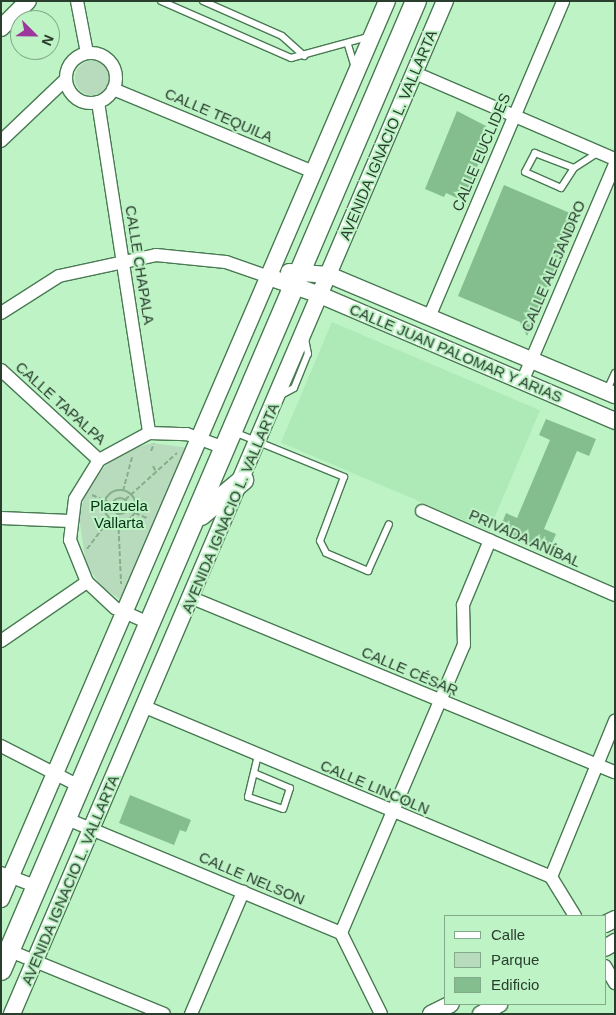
<!DOCTYPE html>
<meta charset="utf-8">
<style>
body{margin:0}
#map{position:relative;width:616px;height:1015px;overflow:hidden;background:#bef3c6;font-family:Arial,sans-serif}
div>[style]{position:absolute}
[style*='--x']{left:calc(var(--x)*1px);top:calc(var(--y)*1px);width:calc(var(--w)*1px);rotate:calc(var(--a)*1deg)}
.built>*{inset:0;background:#aeeab8;transform-origin:0 0}
.green>*{inset:0;background:#b8dbbd}
.round{border-radius:50%}
.building>*{inset:0;background:#84bd8e}
.path>*{height:2px;margin-top:-1px;transform-origin:0;background:repeating-linear-gradient(90deg,#85ae8b 0 5px,transparent 0 7.5px)}
.path>.ring{margin:-1px;padding:0;box-sizing:content-box;background:none;border:2px solid #85ae8b;border-radius:50%}
.roads{filter:drop-shadow(1px 0 #497a53) drop-shadow(-1px 0 #497a53) drop-shadow(0 1px #497a53) drop-shadow(0 -1px #497a53)}
.service>*{height:6px;margin:-3px;padding:0 3px;transform-origin:3px;border-radius:3px;background:#fff}
.minor>*{height:12px;margin:-6px;padding:0 6px;transform-origin:6px;border-radius:6px;background:#fff}
.minor>.ring{margin:-6px;padding:0;box-sizing:content-box;background:none;border:12px solid #fff;border-radius:50%}
.tertiary>*{height:16px;margin:-8px;padding:0 8px;transform-origin:8px;border-radius:8px;background:#fff}
.primary>*{height:20px;margin:-10px;padding:0 10px;transform-origin:10px;border-radius:10px;background:#fff}
span{translate:-50% -50%;white-space:nowrap;text-align:center;line-height:1.15;-webkit-text-stroke:4px #bef3c6;paint-order:stroke}
.street-label{font-size:15px;color:#293e2d}
.park-label{font-size:15px;color:#063213}
.frame{position:absolute;inset:0;border:2px solid #293e2d;pointer-events:none}
.legend{position:absolute;left:444px;top:915px;width:162px;height:90px;box-sizing:border-box;background:#bef3c6;border:1px solid #82ab89;margin:0;padding:6px 9px;list-style:none;font-size:15px;color:#293e2d}
.legend li{display:flex;align-items:center;gap:10px;height:25px}
.legend b{width:25px;border:1px solid #82ab89}
.north{position:absolute;left:10px;top:10px;width:50px;height:50px;box-sizing:border-box;background:#bef3c6;border:1px solid #82ab89;border-radius:50%;rotate:113deg;font-size:14px;font-weight:700;line-height:20px;text-align:center;color:#293e2d}
.north::after{content:'';display:block;margin:auto;width:18px;height:22px;background:#9e379b;clip-path:polygon(50% 0,100% 100%,50% 72%,0 100%)}
</style>
<div id="map">
<div class="built">
<i style="left:332px;top:322px;width:226px;height:131px;rotate:23deg"></i>
</div>
<div class="green">
<i class="round" style="left:75px;top:61px;width:34px;height:34px"></i>
<i style="clip-path:polygon(152px 443px,189px 448px,121px 600px,102px 587px,86px 564px,79px 517px,86px 491px,106px 465px,125px 451px)"></i>
</div>
<div class="building">
<i style="clip-path:polygon(457px 111px,486px 126px,480px 140px,487px 143px,468px 189px,461px 186px,457px 198px,446px 193px,444px 197px,425px 189px)"></i>
<i style="clip-path:polygon(504px 185px,577px 216px,527px 336px,520px 322px,458px 296px)"></i>
<i style="clip-path:polygon(546px 419px,596px 439px,589px 456px,577px 451px,544px 529px,556px 534px,548px 552px,499px 531px,506px 513px,517px 518px,550px 440px,539px 435px)"></i>
<i style="clip-path:polygon(130px 795px,191px 820px,186px 832px,180px 830px,174px 845px,119px 823px)"></i>
</div>
<div class="path">
<i style="--x:151;--y:451;--w:8;--a:-67"></i>
<i style="--x:153;--y:466;--w:7;--a:63"></i>
<i class="ring" style="left:104px;top:490px;width:30px;height:30px"></i>
<i style="--x:123;--y:491;--w:35;--a:-75"></i>
<i style="--x:92;--y:495;--w:23;--a:23"></i>
<i class="ring" style="left:112px;top:498px;width:14px;height:14px"></i>
<i style="--x:125;--y:500;--w:70;--a:-42.1"></i>
<i style="--x:135;--y:513;--w:15;--a:23"></i>
<i style="--x:118;--y:514;--w:70;--a:87.5"></i>
<i style="--x:87;--y:549;--w:38;--a:-53"></i>
</div>
<div class="roads">
<div class="service">
<i style="--x:161;--y:1;--w:142;--a:23.7"></i>
<i style="--x:291;--y:58;--w:80;--a:-15.3"></i>
<i style="--x:203;--y:1;--w:86;--a:23.9"></i>
<i style="--x:282;--y:36;--w:30;--a:42"></i>
<i style="--x:348;--y:45;--w:24;--a:73"></i>
<i style="--x:574;--y:168;--w:42;--a:-159"></i>
<i style="--x:535;--y:153;--w:21;--a:118"></i>
<i style="--x:525;--y:172;--w:39;--a:24"></i>
<i style="--x:561;--y:188;--w:24;--a:-57"></i>
<i style="--x:574;--y:168;--w:30;--a:-33"></i>
<i style="--x:607;--y:390;--w:19;--a:-65"></i>
<i style="--x:279;--y:396;--w:17;--a:-28"></i>
<i style="--x:294;--y:388;--w:37;--a:-68"></i>
<i style="--x:308;--y:354;--w:16;--a:-101"></i>
<i style="--x:234;--y:432;--w:119;--a:22.2"></i>
<i style="--x:344;--y:477;--w:68;--a:110.6"></i>
<i style="--x:320;--y:541;--w:13;--a:63"></i>
<i style="--x:326;--y:553;--w:46;--a:23.2"></i>
<i style="--x:368;--y:571;--w:51;--a:-65.9"></i>
<i style="--x:254;--y:773;--w:39;--a:23"></i>
<i style="--x:290;--y:788;--w:22;--a:108"></i>
<i style="--x:283;--y:809;--w:37;--a:-161"></i>
<i style="--x:248;--y:797;--w:43;--a:-76.6"></i>
</div>
<div class="minor">
<i style="--x:77;--y:1;--w:53;--a:79.1"></i>
<i class="ring" style="left:66px;top:53px;width:38px;height:38px"></i>
<i style="--x:415;--y:73;--w:218;--a:23.3"></i>
<i style="--x:113;--y:89;--w:217;--a:22.5"></i>
<i style="--x:98;--y:102;--w:335;--a:81.2"></i>
<i style="--x:1;--y:141;--w:88;--a:-43.6"></i>
<i style="--x:1;--y:313;--w:69;--a:-32.5"></i>
<i style="--x:59;--y:276;--w:99;--a:-12.2"></i>
<i style="--x:156;--y:255;--w:70;--a:5.7"></i>
<i style="--x:226;--y:262;--w:46;--a:19.2"></i>
<i style="--x:430;--y:315;--w:341;--a:-67"></i>
<i style="--x:1;--y:370;--w:133;--a:42.6"></i>
<i style="--x:522;--y:382;--w:237;--a:-66.9"></i>
<i style="--x:422;--y:511;--w:210;--a:23.5"></i>
<i style="--x:1;--y:518;--w:69;--a:2.5"></i>
<i style="--x:192;--y:598;--w:457;--a:22.4"></i>
<i style="--x:151;--y:624;--w:39;--a:-156"></i>
<i style="--x:115;--y:608;--w:38;--a:-137"></i>
<i style="--x:87;--y:582;--w:45;--a:-112"></i>
<i style="--x:70;--y:540;--w:41;--a:-83"></i>
<i style="--x:75;--y:499;--w:46;--a:-58.4"></i>
<i style="--x:99;--y:460;--w:57;--a:-28.4"></i>
<i style="--x:149;--y:433;--w:38;--a:2"></i>
<i style="--x:187;--y:434;--w:43;--a:20.6"></i>
<i style="--x:1;--y:641;--w:104;--a:-34.5"></i>
<i style="--x:145;--y:707;--w:440;--a:22.7"></i>
<i style="--x:551;--y:877;--w:46;--a:58.4"></i>
<i style="--x:1;--y:746;--w:90;--a:27.1"></i>
<i style="--x:67;--y:819;--w:297;--a:22.6"></i>
<i style="--x:341;--y:933;--w:90;--a:63.7"></i>
<i style="--x:1;--y:873;--w:39;--a:21"></i>
<i style="--x:551;--y:877;--w:169;--a:-67.7"></i>
<i style="--x:341;--y:933;--w:313;--a:-66.9"></i>
<i style="--x:464;--y:645;--w:40;--a:-91.4"></i>
<i style="--x:463;--y:605;--w:70;--a:-67.4"></i>
<i style="--x:10;--y:951;--w:166;--a:22.2"></i>
<i style="--x:605;--y:966;--w:20;--a:60"></i>
<i style="--x:191;--y:1014;--w:133;--a:-66.9"></i>
</div>
<div class="tertiary">
<i style="--x:1;--y:28;--w:38;--a:-45"></i>
<i style="--x:289;--y:272;--w:40;--a:4.3"></i>
<i style="--x:329;--y:275;--w:310;--a:22.8"></i>
<i style="--x:269;--y:277;--w:54;--a:19.4"></i>
<i style="--x:320;--y:295;--w:321;--a:23.1"></i>
<i style="--x:1;--y:899;--w:977;--a:-66.74"></i>
<i style="--x:605;--y:924;--w:11;--a:-27"></i>
<i style="--x:605;--y:948;--w:12;--a:-31"></i>
<i style="--x:12;--y:1014;--w:1102;--a:-66.86"></i>
<i style="--x:431;--y:1014;--w:22;--a:-27"></i>
<i style="--x:481;--y:1014;--w:21;--a:-29"></i>
</div>
<div class="primary">
<i style="--x:201;--y:515;--w:55;--a:-39.8"></i>
<i style="--x:1;--y:970;--w:1054;--a:-66.82"></i>
</div>
</div>
<div class="street-label">
<span style="left:219px;top:115px;rotate:23deg">CALLE TEQUILA</span>
<span style="left:388px;top:135px;rotate:-67deg">AVENIDA IGNACIO L. VALLARTA</span>
<span style="left:481px;top:152px;rotate:-67deg">CALLE EUCLIDES</span>
<span style="left:140px;top:265px;rotate:81deg">CALLE CHAPALA</span>
<span style="left:553px;top:266px;rotate:-67deg">CALLE ALEJANDRO</span>
<span style="left:456px;top:353px;rotate:23deg">CALLE JUAN PALOMAR Y ARIAS</span>
<span style="left:61px;top:403px;rotate:42deg">CALLE TAPALPA</span>
<span style="left:230px;top:508px;rotate:-67deg">AVENIDA IGNACIO L. VALLARTA</span>
<span style="left:525px;top:538px;rotate:24deg">PRIVADA ANÍBAL</span>
<span style="left:410px;top:671px;rotate:23deg">CALLE CÉSAR</span>
<span style="left:375px;top:787px;rotate:23deg">CALLE LINCOLN</span>
<span style="left:252px;top:878px;rotate:23deg">CALLE NELSON</span>
<span style="left:70px;top:880px;rotate:-67deg">AVENIDA IGNACIO L. VALLARTA</span>
</div>
<div class="park-label">
<span style="left:119px;top:514px">Plazuela<br>Vallarta</span>
</div>
<div class="frame"></div>
<ul class="legend">
<li><b style="height:6px;background:#fff"></b>Calle</li>
<li><b style="height:14px;background:#b8dbbd"></b>Parque</li>
<li><b style="height:14px;background:#84bd8e"></b>Edificio</li>
</ul>
<div class="north">N</div>
</div>
